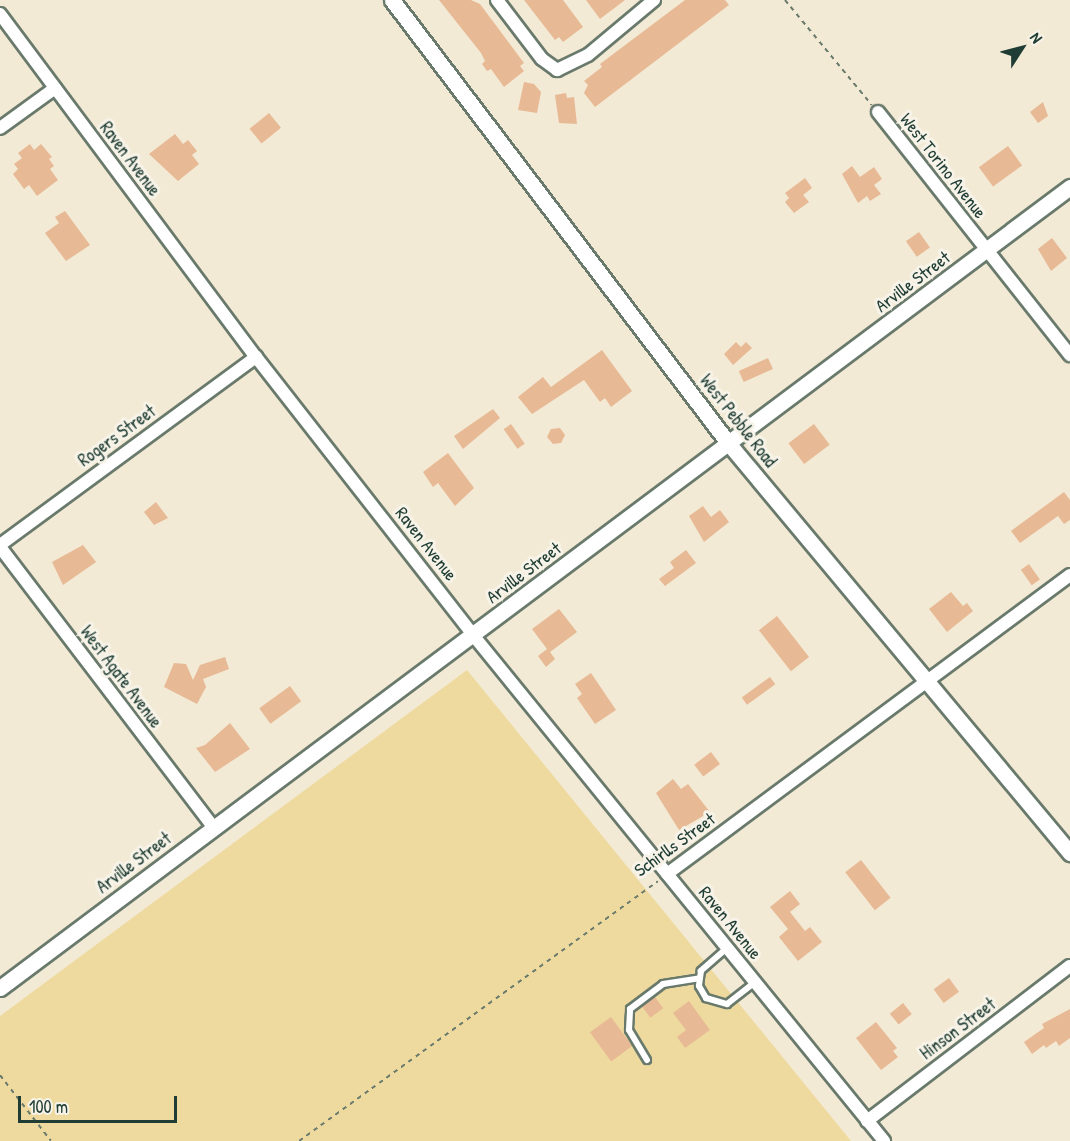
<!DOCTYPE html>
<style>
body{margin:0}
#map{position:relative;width:1070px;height:1141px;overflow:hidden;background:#f3ead5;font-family:"Patrick Hand",sans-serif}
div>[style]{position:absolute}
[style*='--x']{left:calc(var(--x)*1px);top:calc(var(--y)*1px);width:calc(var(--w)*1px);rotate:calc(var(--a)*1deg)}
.sand>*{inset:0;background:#eeda9e}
.building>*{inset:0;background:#e7b995;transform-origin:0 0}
.path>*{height:2px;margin-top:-1px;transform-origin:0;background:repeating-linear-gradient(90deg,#697a6c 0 4.5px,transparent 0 9px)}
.roads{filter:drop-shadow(2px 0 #697a6c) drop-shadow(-2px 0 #697a6c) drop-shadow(0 2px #697a6c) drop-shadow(0 -2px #697a6c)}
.service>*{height:6px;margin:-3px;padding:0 3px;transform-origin:3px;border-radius:3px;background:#fff}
.minor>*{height:12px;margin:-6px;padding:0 6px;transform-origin:6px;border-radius:6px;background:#fff}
.tertiary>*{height:15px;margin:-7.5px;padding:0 7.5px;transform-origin:7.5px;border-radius:7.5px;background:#fff}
span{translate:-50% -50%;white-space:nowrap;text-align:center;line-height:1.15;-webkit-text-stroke:6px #f7f3e8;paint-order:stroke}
.street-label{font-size:18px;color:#1f3d34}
.north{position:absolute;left:992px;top:18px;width:60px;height:60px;-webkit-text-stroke:4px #f7f3e8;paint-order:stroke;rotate:54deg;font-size:16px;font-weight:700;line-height:24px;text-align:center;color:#1f3d34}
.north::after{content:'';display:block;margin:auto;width:21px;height:27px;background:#1f3d34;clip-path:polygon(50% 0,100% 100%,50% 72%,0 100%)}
.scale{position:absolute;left:18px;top:1096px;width:159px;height:27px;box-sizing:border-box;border:3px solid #1f3d34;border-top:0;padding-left:8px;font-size:18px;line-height:21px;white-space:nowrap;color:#1f3d34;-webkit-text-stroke:4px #f7f3e8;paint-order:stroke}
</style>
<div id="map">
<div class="sand">
<i style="clip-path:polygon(467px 670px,851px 1141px,0 1141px,0 1016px)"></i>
</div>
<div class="building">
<i style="clip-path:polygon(439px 0,471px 0,480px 4px,524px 63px,520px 66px,524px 71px,504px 87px,491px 69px,487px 71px,482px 64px,485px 61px,481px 53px)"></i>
<i style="clip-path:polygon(524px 0,563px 0,583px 27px,563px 42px,559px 37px,555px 40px)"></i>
<i style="clip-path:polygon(586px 0,625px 0,600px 19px)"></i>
<i style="clip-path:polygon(685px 0,725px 0,729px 5px,595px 107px,584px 93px,588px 85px,584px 81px,602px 67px,600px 64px)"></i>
<i style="clip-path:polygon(524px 82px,534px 84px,541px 92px,537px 113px,518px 110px)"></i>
<i style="clip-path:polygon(566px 93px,567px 98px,574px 97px,577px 124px,559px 123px,555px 95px)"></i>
<i style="clip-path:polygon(1043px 102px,1048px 116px,1038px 123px,1030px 112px)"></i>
<i style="left:269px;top:113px;width:19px;height:25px;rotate:51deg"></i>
<i style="clip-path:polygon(175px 134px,183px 144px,188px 140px,197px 151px,192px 155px,199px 164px,178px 181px,149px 154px)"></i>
<i style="clip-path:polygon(30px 144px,34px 150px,41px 144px,52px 157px,49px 159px,54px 166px,50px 169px,58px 180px,37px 196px,29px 185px,24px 189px,13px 174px,18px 169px,14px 164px,22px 158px,18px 153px)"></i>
<i style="left:1008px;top:146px;width:24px;height:36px;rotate:54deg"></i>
<i style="clip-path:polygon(852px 166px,860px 177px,874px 167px,882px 179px,874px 185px,881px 194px,870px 201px,867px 196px,858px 203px,842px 174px)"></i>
<i style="clip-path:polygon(805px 178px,812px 188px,803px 195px,809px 202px,794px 213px,785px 202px,789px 198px,785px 193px)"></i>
<i style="clip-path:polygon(65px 211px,90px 245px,66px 261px,45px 233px,59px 223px,55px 217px)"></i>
<i style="left:919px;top:232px;width:19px;height:16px;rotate:55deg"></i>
<i style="clip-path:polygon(1052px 238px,1067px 258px,1051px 271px,1038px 249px)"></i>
<i style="clip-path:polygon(736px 342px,741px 347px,746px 342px,752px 348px,733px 365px,724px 354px)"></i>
<i style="clip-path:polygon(602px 350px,632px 391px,611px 407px,605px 398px,600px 402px,584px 380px,532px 414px,518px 397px,543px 377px,551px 387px)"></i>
<i style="left:768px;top:358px;width:12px;height:32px;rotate:66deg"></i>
<i style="clip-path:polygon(493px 409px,500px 418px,463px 449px,454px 436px)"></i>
<i style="left:511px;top:424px;width:24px;height:9px;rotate:55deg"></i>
<i style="left:814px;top:424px;width:26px;height:32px;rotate:53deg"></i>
<i style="clip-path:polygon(560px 428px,565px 435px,561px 443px,553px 444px,547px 437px,551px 429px)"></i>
<i style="clip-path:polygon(448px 453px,474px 488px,455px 506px,438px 483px,433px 487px,423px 472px)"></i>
<i style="clip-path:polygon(1064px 492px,1070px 500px,1070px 520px,1064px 524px,1058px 516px,1020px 543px,1011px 531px)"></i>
<i style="clip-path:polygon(156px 502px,168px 518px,154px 525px,144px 512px)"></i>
<i style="clip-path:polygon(703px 506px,711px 517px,720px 510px,729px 522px,704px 542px,689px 516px)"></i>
<i style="clip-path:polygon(83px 545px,96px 562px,63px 585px,52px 562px)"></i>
<i style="clip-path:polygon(686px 550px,696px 563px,665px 586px,659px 579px,674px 568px,670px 562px)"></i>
<i style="left:1029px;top:564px;width:19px;height:10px;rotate:55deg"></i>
<i style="clip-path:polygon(951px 592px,963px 606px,967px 603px,973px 611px,947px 632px,929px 609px)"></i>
<i style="clip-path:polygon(559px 609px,577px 632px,550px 652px,555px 659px,546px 667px,538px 656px,547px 649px,532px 629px)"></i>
<i style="left:777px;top:616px;width:52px;height:23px;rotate:52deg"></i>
<i style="clip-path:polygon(225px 657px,229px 669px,203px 679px,206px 687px,197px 704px,164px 687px,174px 663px,186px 664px,193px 680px,200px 665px)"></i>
<i style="clip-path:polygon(591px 673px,616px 710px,595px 724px,577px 698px,582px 694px,575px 684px)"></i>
<i style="left:770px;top:677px;width:9px;height:35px;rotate:54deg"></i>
<i style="left:290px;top:686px;width:19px;height:38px;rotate:54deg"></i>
<i style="clip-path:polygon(230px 723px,250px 749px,215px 772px,196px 748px,205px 745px)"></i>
<i style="left:711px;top:752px;width:15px;height:21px;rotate:53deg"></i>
<i style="clip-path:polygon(673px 779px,681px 789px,688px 784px,710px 812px,679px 830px,656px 793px)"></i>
<i style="left:861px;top:860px;width:48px;height:20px;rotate:52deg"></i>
<i style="clip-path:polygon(790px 891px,800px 904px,790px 912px,805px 931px,810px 927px,822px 942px,798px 961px,779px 937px,788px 929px,770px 907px)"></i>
<i style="left:949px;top:978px;width:17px;height:19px;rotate:54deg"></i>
<i style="left:655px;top:997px;width:14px;height:16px;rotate:54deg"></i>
<i style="clip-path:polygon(689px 1001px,710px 1030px,685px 1048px,677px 1037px,686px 1030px,673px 1013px)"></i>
<i style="left:903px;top:1003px;width:14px;height:17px;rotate:51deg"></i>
<i style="clip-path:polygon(1070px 1009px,1070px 1038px,1059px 1046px,1056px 1041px,1046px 1048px,1044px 1045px,1032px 1054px,1024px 1042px,1044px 1028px,1042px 1024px)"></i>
<i style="left:611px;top:1017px;width:36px;height:26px;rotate:54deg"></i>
<i style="clip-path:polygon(876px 1022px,897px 1048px,893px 1051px,898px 1057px,881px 1070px,856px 1038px)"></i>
</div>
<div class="path">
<i style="--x:785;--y:0;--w:136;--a:50.4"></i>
<i style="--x:0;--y:1075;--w:83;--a:52.3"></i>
<i style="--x:299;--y:1141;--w:443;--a:-35.9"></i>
</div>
<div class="roads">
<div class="service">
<i style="--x:727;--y:948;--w:35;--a:139"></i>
<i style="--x:701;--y:971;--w:15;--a:98"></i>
<i style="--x:699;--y:986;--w:14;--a:60"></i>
<i style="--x:706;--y:998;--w:22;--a:16"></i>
<i style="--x:727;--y:1004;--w:36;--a:-38"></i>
<i style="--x:647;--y:1060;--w:35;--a:-121"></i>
<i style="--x:629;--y:1030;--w:21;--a:-87"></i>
<i style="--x:630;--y:1009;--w:41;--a:-37.1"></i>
<i style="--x:663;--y:984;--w:36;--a:-9"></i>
</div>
<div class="minor">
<i style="--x:497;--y:0;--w:74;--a:52.7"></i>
<i style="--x:542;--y:59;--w:19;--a:36"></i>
<i style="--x:557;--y:70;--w:34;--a:-26"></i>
<i style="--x:588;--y:55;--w:86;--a:-39.8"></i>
<i style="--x:0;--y:14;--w:428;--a:53.3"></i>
<i style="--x:256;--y:357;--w:353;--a:52"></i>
<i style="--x:473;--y:635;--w:652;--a:50.91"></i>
<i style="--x:878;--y:112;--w:310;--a:51.7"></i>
<i style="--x:0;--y:128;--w:68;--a:-36"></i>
<i style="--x:0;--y:545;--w:318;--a:-36.3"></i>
<i style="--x:0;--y:547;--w:353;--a:52.7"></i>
<i style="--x:667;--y:874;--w:502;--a:-36.57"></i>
<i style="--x:867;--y:1121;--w:255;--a:-37.4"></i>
</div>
<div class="tertiary">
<i style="--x:392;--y:0;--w:557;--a:52.8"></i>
<i style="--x:729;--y:444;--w:533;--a:50.18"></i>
<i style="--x:0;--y:988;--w:1337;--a:-36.82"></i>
</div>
</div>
<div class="street-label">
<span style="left:130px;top:159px;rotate:53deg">Raven Avenue</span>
<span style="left:943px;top:166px;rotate:52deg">West Torino Avenue</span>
<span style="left:913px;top:282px;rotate:-37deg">Arville Street</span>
<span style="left:738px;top:421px;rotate:52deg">West Pebble Road</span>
<span style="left:117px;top:436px;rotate:-36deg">Rogers Street</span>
<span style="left:426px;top:544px;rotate:52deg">Raven Avenue</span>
<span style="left:524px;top:573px;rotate:-37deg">Arville Street</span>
<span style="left:121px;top:677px;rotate:53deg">West Agate Avenue</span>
<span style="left:675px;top:845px;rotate:-36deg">Schirlls Street</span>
<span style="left:134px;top:863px;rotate:-37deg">Arville Street</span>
<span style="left:730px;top:923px;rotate:51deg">Raven Avenue</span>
<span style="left:958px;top:1029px;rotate:-37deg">Hinson Street</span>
</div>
<div class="north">N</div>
<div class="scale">100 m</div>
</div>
